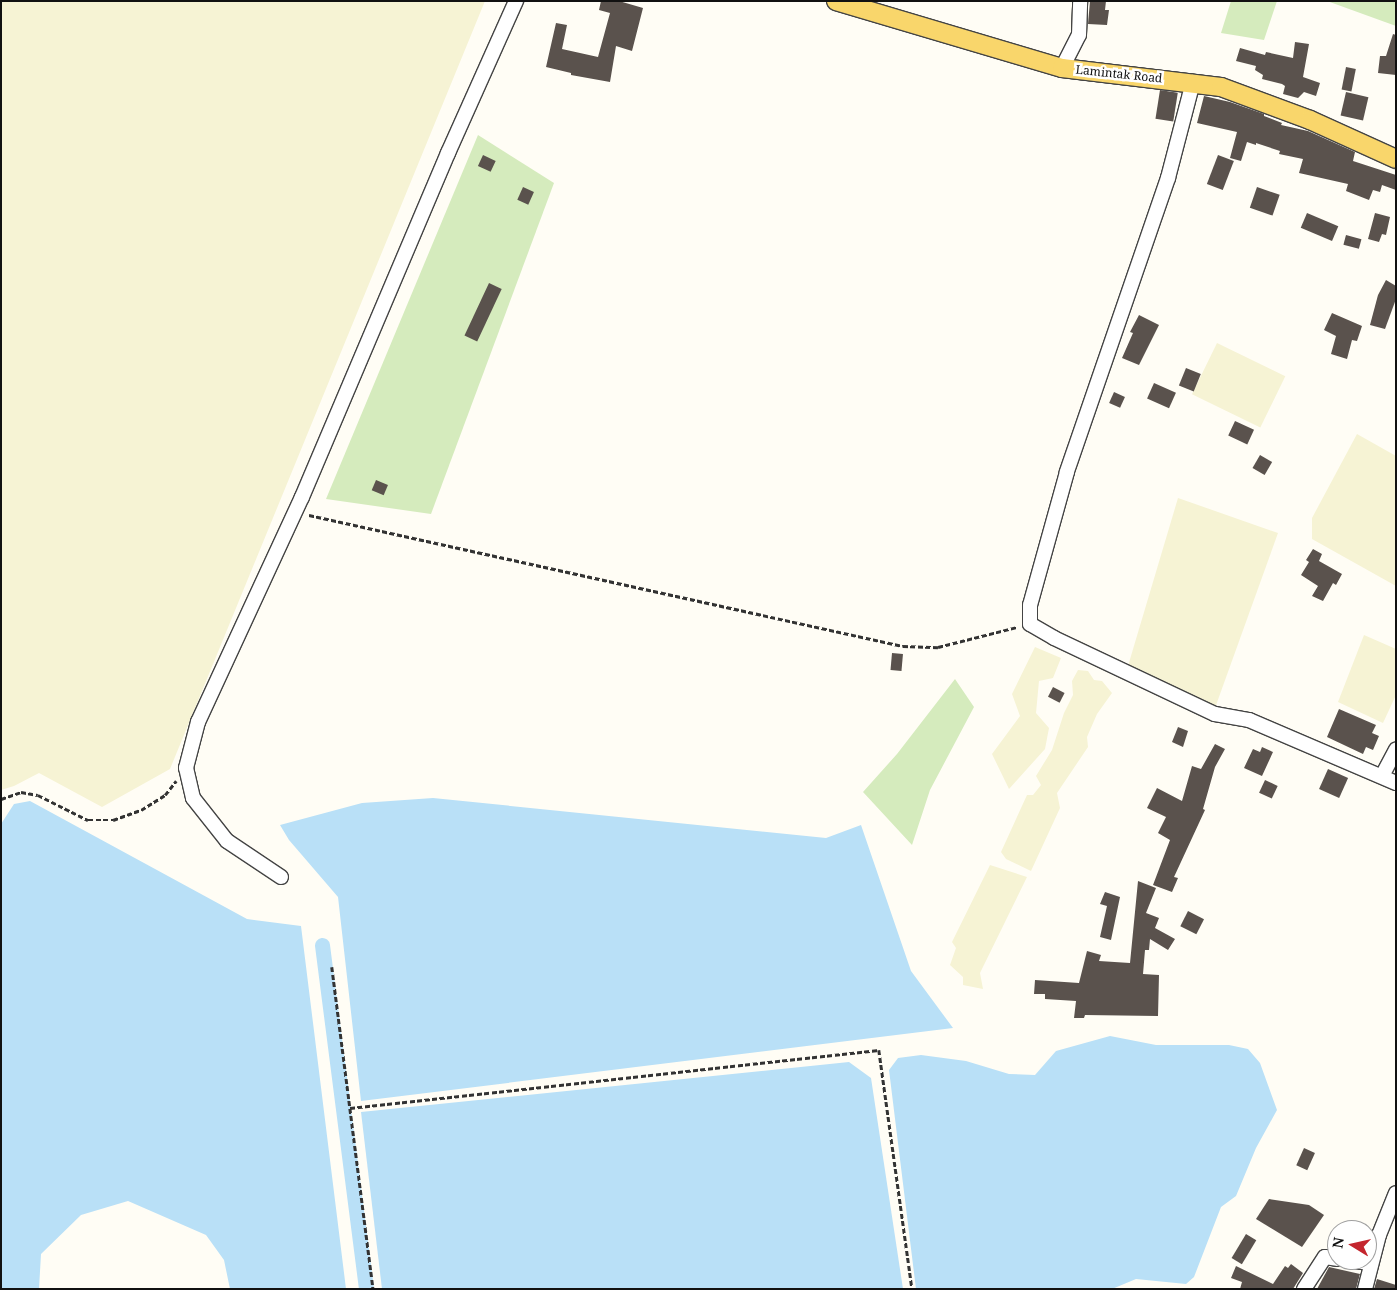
<!DOCTYPE html>
<style>
body{margin:0}
#map{position:relative;width:1397px;height:1290px;overflow:hidden;background:#fffdf5;font-family:"Noto Serif",serif}
div>[style]{position:absolute}
[style*='--x']{left:calc(var(--x)*1px);top:calc(var(--y)*1px);width:calc(var(--w)*1px);rotate:calc(var(--a)*1deg)}
.farmland>*{inset:0;background:#f6f3d4;transform-origin:0 0}
.green>*{inset:0;background:#d5ebbd}
.water>*{inset:0;background:#b9e0f7}
.canal>*{height:15px;margin:-7.5px;padding:0 7.5px;transform-origin:7.5px;border-radius:7.5px;background:#b9e0f7}
.building>*{inset:0;background:#5a524d;transform-origin:0 0}
.path>*{height:2.5px;margin-top:-1.25px;transform-origin:0;background:repeating-linear-gradient(90deg,#333 0 5px,transparent 0 7.5px)}
.roads{filter:drop-shadow(1px 0 #444) drop-shadow(-1px 0 #444) drop-shadow(0 1px #444) drop-shadow(0 -1px #444)}
.minor>*{height:14px;margin:-7px;padding:0 7px;transform-origin:7px;border-radius:7px;background:#fff}
.major>*{height:18px;margin:-9px;padding:0 9px;transform-origin:9px;border-radius:9px;background:#f9d66b}
span{translate:-50% -50%;white-space:nowrap;text-align:center;line-height:1.15;-webkit-text-stroke:5px #fff;paint-order:stroke}
.street-label{font-size:12px;color:#111}
.frame{position:absolute;inset:0;border:2px solid #111;pointer-events:none}
.north{position:absolute;left:1327px;top:1220px;width:50px;height:50px;box-sizing:border-box;background:#fff;border:1px solid #a0a0a0;border-radius:50%;rotate:279deg;font-size:14px;font-weight:700;line-height:20px;text-align:center;color:#111}
.north::after{content:'';display:block;margin:auto;width:18px;height:22px;background:#c4262e;clip-path:polygon(50% 0,100% 100%,50% 72%,0 100%)}
</style>
<div id="map">
<div class="farmland">
<i style="clip-path:polygon(1px 1px,485px 1px,170px 769px,102px 807px,39px 773px,14px 786px,1px 790px)"></i>
<i style="left:1217px;top:343px;width:76px;height:57px;rotate:26deg"></i>
<i style="clip-path:polygon(1357px 434px,1396px 456px,1396px 586px,1312px 539px,1312px 518px)"></i>
<i style="clip-path:polygon(1178px 498px,1278px 533px,1215px 708px,1128px 666px)"></i>
<i style="clip-path:polygon(1364px 635px,1396px 649px,1396px 695px,1383px 723px,1338px 702px)"></i>
<i style="clip-path:polygon(1035px 647px,1061px 658px,1053px 678px,1039px 681px,1036px 713px,1049px 728px,1045px 749px,1009px 789px,992px 754px,1020px 716px,1012px 694px)"></i>
<i style="clip-path:polygon(1078px 670px,1088px 671px,1094px 680px,1102px 681px,1112px 693px,1097px 714px,1087px 737px,1088px 747px,1057px 793px,1060px 808px,1031px 871px,1006px 859px,1001px 852px,1027px 795px,1033px 795px,1041px 785px,1036px 776px,1052px 750px,1064px 713px,1073px 695px,1072px 681px)"></i>
<i style="clip-path:polygon(990px 865px,1027px 877px,980px 973px,983px 989px,963px 985px,963px 977px,950px 965px,956px 948px,952px 942px)"></i>
</div>
<div class="green">
<i style="clip-path:polygon(1231px 1px,1277px 1px,1264px 40px,1221px 33px)"></i>
<i style="clip-path:polygon(1327px 1px,1396px 1px,1396px 26px)"></i>
<i style="clip-path:polygon(478px 135px,554px 183px,431px 514px,326px 499px)"></i>
<i style="clip-path:polygon(955px 679px,974px 707px,930px 790px,912px 845px,863px 792px,897px 754px)"></i>
</div>
<div class="water">
<i style="clip-path:polygon(433px 798px,826px 838px,861px 825px,911px 971px,953px 1028px,361px 1101px,338px 897px,289px 840px,280px 825px,362px 803px)"></i>
<i style="clip-path:polygon(30px 801px,247px 919px,301px 926px,346px 1289px,230px 1289px,224px 1260px,206px 1235px,128px 1201px,81px 1215px,41px 1254px,39px 1289px,1px 1289px,1px 824px,14px 804px)"></i>
<i style="clip-path:polygon(1110px 1036px,1156px 1045px,1229px 1045px,1248px 1049px,1260px 1063px,1277px 1110px,1256px 1148px,1236px 1196px,1221px 1207px,1194px 1277px,1186px 1284px,1136px 1279px,1112px 1289px,916px 1289px,889px 1070px,898px 1058px,921px 1055px,966px 1061px,1009px 1074px,1035px 1075px,1056px 1051px)"></i>
<i style="clip-path:polygon(849px 1062px,871px 1078px,903px 1289px,382px 1289px,361px 1112px)"></i>
</div>
<div class="canal">
<i style="--x:322;--y:945;--w:347;--a:82.7"></i>
</div>
<div class="building">
<i style="clip-path:polygon(601px 1px,619px 1px,643px 8px,632px 51px,616px 46px,610px 82px,571px 75px,571px 73px,546px 67px,556px 23px,567px 25px,562px 49px,598px 57px,610px 13px,599px 10px)"></i>
<i style="clip-path:polygon(1090px 1px,1106px 1px,1105px 10px,1109px 10px,1107px 25px,1088px 24px)"></i>
<i style="clip-path:polygon(1393px 34px,1396px 35px,1396px 75px,1378px 73px,1380px 56px,1386px 56px)"></i>
<i style="clip-path:polygon(1295px 42px,1309px 44px,1303px 77px,1320px 83px,1316px 96px,1304px 92px,1298px 98px,1283px 94px,1285px 86px,1282px 84px,1262px 79px,1263px 75px,1255px 70px,1256px 66px,1236px 61px,1240px 48px,1265px 55px,1266px 52px,1293px 58px)"></i>
<i style="left:1346px;top:67px;width:10px;height:23px;rotate:11deg"></i>
<i style="left:1160px;top:90px;width:18px;height:29px;rotate:9deg"></i>
<i style="left:1346px;top:92px;width:23px;height:24px;rotate:13deg"></i>
<i style="clip-path:polygon(1204px 96px,1230px 102px,1264px 114px,1264px 116px,1282px 123px,1281px 125px,1308px 131px,1355px 152px,1353px 161px,1396px 175px,1396px 190px,1382px 185px,1380px 192px,1373px 190px,1369px 200px,1346px 191px,1348px 184px,1299px 173px,1303px 159px,1279px 154px,1280px 151px,1256px 143px,1256px 145px,1247px 142px,1241px 161px,1230px 158px,1237px 132px,1197px 123px)"></i>
<i style="left:483px;top:155px;width:14px;height:12px;rotate:25deg"></i>
<i style="left:1218px;top:155px;width:17px;height:31px;rotate:21deg"></i>
<i style="left:523px;top:187px;width:12px;height:14px;rotate:24deg"></i>
<i style="left:1257px;top:187px;width:24px;height:22px;rotate:19deg"></i>
<i style="left:1307px;top:213px;width:34px;height:16px;rotate:23deg"></i>
<i style="clip-path:polygon(1375px 213px,1390px 217px,1386px 235px,1382px 234px,1379px 242px,1368px 239px)"></i>
<i style="left:1346px;top:235px;width:16px;height:10px;rotate:15deg"></i>
<i style="clip-path:polygon(1386px 280px,1396px 286px,1396px 299px,1385px 329px,1370px 325px,1378px 295px)"></i>
<i style="left:489px;top:283px;width:14px;height:58px;rotate:25deg"></i>
<i style="clip-path:polygon(1332px 313px,1362px 326px,1357px 341px,1352px 340px,1347px 359px,1331px 354px,1336px 336px,1324px 330px)"></i>
<i style="clip-path:polygon(1139px 315px,1159px 325px,1139px 365px,1122px 358px,1133px 333px,1130px 332px)"></i>
<i style="left:1186px;top:368px;width:16px;height:19px;rotate:22deg"></i>
<i style="left:1154px;top:383px;width:24px;height:17px;rotate:24deg"></i>
<i style="left:1114px;top:392px;width:12px;height:12px;rotate:24deg"></i>
<i style="left:1235px;top:421px;width:21px;height:16px;rotate:25deg"></i>
<i style="left:1260px;top:455px;width:14px;height:15px;rotate:30deg"></i>
<i style="left:376px;top:480px;width:13px;height:11px;rotate:23deg"></i>
<i style="clip-path:polygon(1313px 549px,1322px 554px,1319px 561px,1342px 574px,1336px 585px,1333px 583px,1323px 601px,1312px 596px,1318px 586px,1301px 575px,1309px 562px,1306px 560px)"></i>
<i style="left:892px;top:653px;width:11px;height:17px;rotate:5deg"></i>
<i style="left:1053px;top:687px;width:13px;height:11px;rotate:27deg"></i>
<i style="clip-path:polygon(1339px 709px,1376px 725px,1372px 733px,1379px 736px,1373px 750px,1366px 747px,1363px 754px,1327px 737px)"></i>
<i style="clip-path:polygon(1178px 727px,1188px 731px,1183px 747px,1172px 742px)"></i>
<i style="clip-path:polygon(1215px 744px,1225px 749px,1215px 767px,1203px 809px,1205px 810px,1174px 877px,1178px 878px,1172px 892px,1153px 885px,1170px 840px,1158px 833px,1166px 817px,1147px 808px,1157px 788px,1182px 801px,1192px 766px,1201px 769px)"></i>
<i style="clip-path:polygon(1262px 747px,1273px 752px,1262px 776px,1244px 768px,1253px 749px,1260px 752px)"></i>
<i style="left:1328px;top:769px;width:22px;height:22px;rotate:24deg"></i>
<i style="left:1265px;top:780px;width:14px;height:14px;rotate:25deg"></i>
<i style="clip-path:polygon(1138px 881px,1156px 888px,1146px 913px,1159px 918px,1155px 928px,1175px 939px,1168px 950px,1150px 939px,1149px 950px,1145px 950px,1143px 974px,1159px 975px,1158px 1016px,1085px 1015px,1084px 1018px,1074px 1018px,1076px 1001px,1045px 999px,1045px 994px,1034px 994px,1035px 980px,1079px 983px,1087px 951px,1101px 955px,1099px 961px,1130px 963px)"></i>
<i style="clip-path:polygon(1105px 892px,1120px 897px,1111px 940px,1100px 937px,1107px 906px,1100px 904px)"></i>
<i style="left:1188px;top:911px;width:18px;height:17px;rotate:27deg"></i>
<i style="left:1304px;top:1148px;width:12px;height:19px;rotate:24deg"></i>
<i style="clip-path:polygon(1269px 1199px,1309px 1205px,1324px 1215px,1302px 1247px,1256px 1219px)"></i>
<i style="left:1246px;top:1234px;width:12px;height:28px;rotate:31deg"></i>
<i style="clip-path:polygon(1291px 1264px,1303px 1273px,1293px 1289px,1240px 1289px,1242px 1282px,1231px 1278px,1236px 1266px,1273px 1284px,1285px 1266px,1288px 1268px)"></i>
<i style="clip-path:polygon(1329px 1267px,1360px 1274px,1356px 1289px,1317px 1289px)"></i>
<i style="clip-path:polygon(1377px 1279px,1396px 1285px,1396px 1289px,1374px 1289px)"></i>
</div>
<div class="path">
<i style="--x:309;--y:515;--w:608;--a:12.44"></i>
<i style="--x:903;--y:646;--w:35;--a:2"></i>
<i style="--x:938;--y:647;--w:81;--a:-14.2"></i>
<i style="--x:1;--y:799;--w:21;--a:-19"></i>
<i style="--x:21;--y:792;--w:17;--a:10"></i>
<i style="--x:38;--y:795;--w:56;--a:26.6"></i>
<i style="--x:88;--y:820;--w:25;--a:0"></i>
<i style="--x:113;--y:820;--w:30;--a:-20"></i>
<i style="--x:141;--y:810;--w:28;--a:-32"></i>
<i style="--x:165;--y:795;--w:18;--a:-52"></i>
<i style="--x:332;--y:967;--w:325;--a:82.7"></i>
<i style="--x:350;--y:1108;--w:532;--a:-6.26"></i>
<i style="--x:879;--y:1050;--w:241;--a:82.1"></i>
</div>
<div class="roads">
<div class="minor">
<i style="--x:1062;--y:68;--w:37;--a:-63"></i>
<i style="--x:1079;--y:35;--w:34;--a:-88"></i>
<i style="--x:1193;--y:82;--w:99;--a:104.6"></i>
<i style="--x:1168;--y:178;--w:311;--a:109"></i>
<i style="--x:1067;--y:472;--w:138;--a:105.5"></i>
<i style="--x:1030;--y:605;--w:19;--a:90"></i>
<i style="--x:1030;--y:624;--w:28;--a:30"></i>
<i style="--x:1054;--y:638;--w:178;--a:25.3"></i>
<i style="--x:1215;--y:714;--w:35;--a:10"></i>
<i style="--x:1249;--y:720;--w:160;--a:23.2"></i>
<i style="--x:1382;--y:776;--w:30;--a:-62"></i>
<i style="--x:281;--y:877;--w:65;--a:-146.3"></i>
<i style="--x:227;--y:841;--w:55;--a:-128.3"></i>
<i style="--x:193;--y:798;--w:31;--a:-103"></i>
<i style="--x:186;--y:768;--w:48;--a:-75.4"></i>
<i style="--x:198;--y:722;--w:248;--a:-65.2"></i>
<i style="--x:302;--y:497;--w:374;--a:-67"></i>
<i style="--x:448;--y:153;--w:167;--a:-65.9"></i>
<i style="--x:1346;--y:1260;--w:25;--a:7"></i>
<i style="--x:1304;--y:1289;--w:38;--a:-57"></i>
<i style="--x:1325;--y:1257;--w:12;--a:9"></i>
<i style="--x:1365;--y:1289;--w:56;--a:-75.5"></i>
<i style="--x:1379;--y:1235;--w:45;--a:-68"></i>
</div>
<div class="major">
<i style="--x:836;--y:1;--w:236;--a:16.5"></i>
<i style="--x:1062;--y:68;--w:160;--a:6.8"></i>
<i style="--x:1221;--y:87;--w:95;--a:20.3"></i>
<i style="--x:1310;--y:120;--w:94;--a:24.4"></i>
</div>
</div>
<div class="street-label">
<span style="left:1119px;top:74px;rotate:6deg">Lamintak Road</span>
</div>
<div class="frame"></div>
<div class="north">N</div>
</div>
